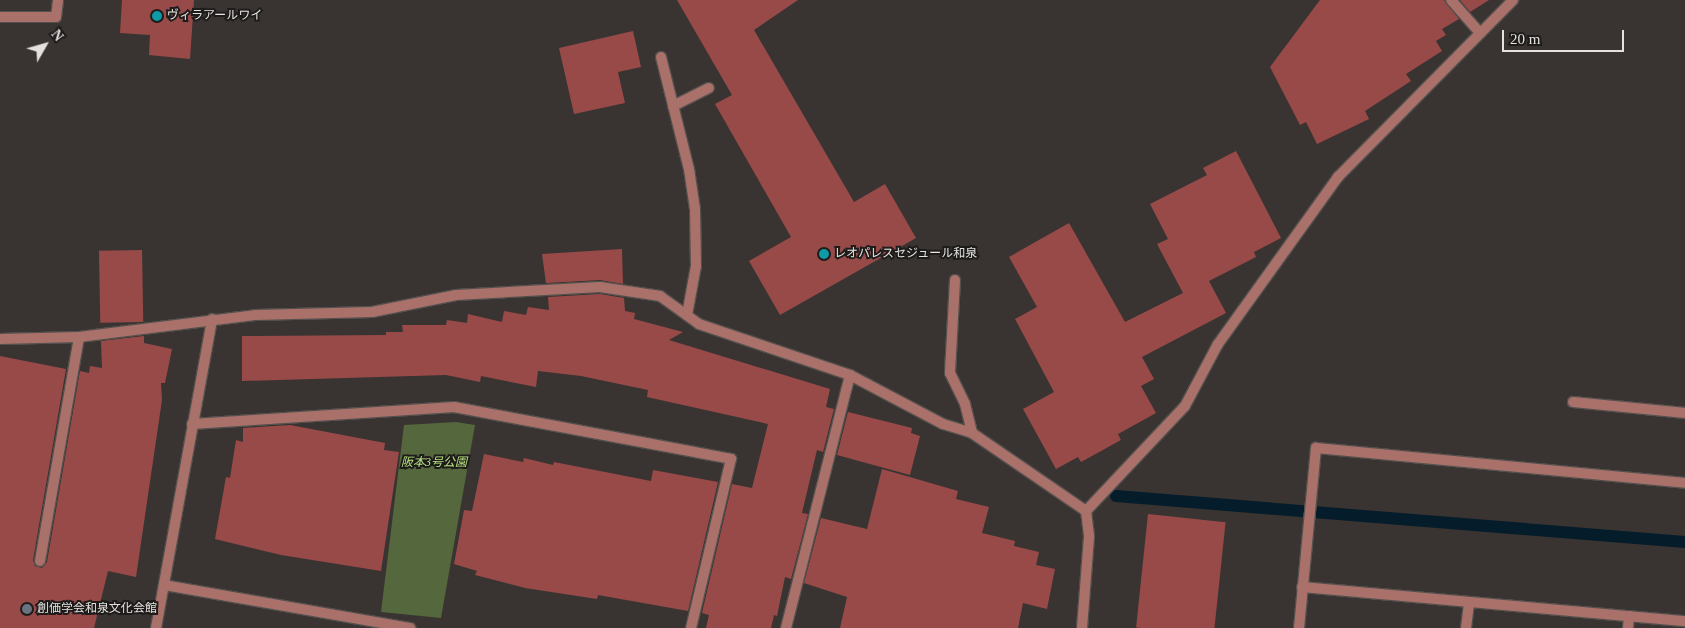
<!DOCTYPE html>
<meta charset="utf-8">
<style>
body{margin:0}
#map{position:relative;width:1685px;height:628px;overflow:hidden;background:#393431;font-family:"Times New Roman","Noto Sans JP",serif}
div>[style]{position:absolute}
[style*='--x']{left:calc(var(--x)*1px);top:calc(var(--y)*1px);width:calc(var(--w)*1px);rotate:calc(var(--a)*1deg)}
.green>*{inset:0;background:#54673d}
.stream>*{height:12px;margin:-6px;padding:0 6px;transform-origin:6px;border-radius:6px;background:#051c2b}
.building>*{inset:0;background:#984a49;transform-origin:0 0}
.roads{filter:drop-shadow(1px 0 #54504d) drop-shadow(-1px 0 #54504d) drop-shadow(0 1px #54504d) drop-shadow(0 -1px #54504d)}
.minor>*{height:10px;margin:-5px;padding:0 5px;transform-origin:5px;border-radius:5px;background:#aa716a}
.dots>*{width:14px;height:14px;translate:-50% -50%;box-sizing:border-box;border:2px solid #1e1c1b;border-radius:50%}
span{translate:-50% -50%;white-space:nowrap;text-align:center;line-height:1.15;-webkit-text-stroke:4px #1e1c1b;paint-order:stroke}
.poi-label{font-size:12px;color:#e4e1df}
.left{translate:0 -50%;text-align:left}
.park-label{font-size:12px;color:#b8e381;font-style:italic}
.north{position:absolute;left:20px;top:20px;width:50px;height:50px;-webkit-text-stroke:4px #1e1c1b;paint-order:stroke;rotate:52deg;font-size:14px;font-weight:700;line-height:20px;text-align:center;color:#e4e1df}
.north::after{content:'';display:block;margin:auto;width:18px;height:22px;background:#e4e1df;clip-path:polygon(50% 0,100% 100%,50% 72%,0 100%)}
.scale{position:absolute;left:1502px;top:30px;width:122px;height:22px;box-sizing:border-box;border:2px solid #e4e1df;border-top:0;padding-left:6px;font-size:15px;line-height:18px;white-space:nowrap;color:#e4e1df;-webkit-text-stroke:4px #1e1c1b;paint-order:stroke}
</style>
<div id="map">
<div class="green">
<i style="clip-path:polygon(456px 422px,475px 425px,441px 618px,381px 612px,404px 425px)"></i>
</div>
<div class="stream">
<i style="--x:1116;--y:496;--w:571;--a:4.62"></i>
</div>
<div class="building">
<i style="clip-path:polygon(122px 0,194px 0,190px 59px,149px 55px,150px 35px,120px 33px)"></i>
<i style="clip-path:polygon(677px 0,798px 0,754px 30px,854px 202px,885px 184px,916px 238px,780px 315px,749px 261px,791px 237px,715px 104px,732px 95px)"></i>
<i style="clip-path:polygon(1320px 0,1444px 0,1459px 19px,1442px 29px,1446px 35px,1436px 41px,1442px 51px,1406px 74px,1411px 81px,1365px 111px,1369px 119px,1317px 144px,1306px 122px,1300px 125px,1270px 67px)"></i>
<i style="clip-path:polygon(1460px 0,1489px 0,1470px 12px)"></i>
<i style="clip-path:polygon(633px 31px,641px 67px,618px 72px,625px 103px,574px 114px,559px 48px)"></i>
<i style="clip-path:polygon(1236px 151px,1281px 238px,1254px 252px,1256px 257px,1209px 281px,1226px 313px,1142px 357px,1154px 379px,1141px 386px,1156px 413px,1118px 434px,1121px 440px,1081px 462px,1078px 457px,1056px 469px,1023px 409px,1054px 392px,1015px 319px,1037px 307px,1009px 257px,1069px 223px,1125px 322px,1183px 293px,1157px 244px,1168px 239px,1150px 204px,1207px 175px,1203px 168px)"></i>
<i style="clip-path:polygon(622px 249px,623px 284px,600px 280px,546px 283px,542px 254px)"></i>
<i style="left:142px;top:250px;width:72px;height:43px;rotate:89deg"></i>
<i style="clip-path:polygon(600px 294px,624px 298px,625px 311px,635px 313px,634px 319px,683px 332px,669px 340px,830px 389px,826px 407px,834px 409px,823px 452px,817px 450px,802px 513px,808px 514px,791px 579px,785px 577px,777px 616px,774px 615px,771px 628px,706px 628px,709px 615px,702px 613px,732px 484px,752px 488px,768px 424px,647px 397px,648px 390px,581px 376px,538px 371px,536px 387px,481px 376px,480px 382px,446px 375px,242px 381px,242px 336px,386px 335px,386px 332px,403px 332px,402px 325px,446px 325px,447px 320px,467px 323px,468px 314px,502px 322px,504px 311px,526px 315px,528px 307px,549px 310px,548px 297px)"></i>
<i style="clip-path:polygon(144px 336px,144px 343px,172px 349px,165px 383px,161px 383px,162px 400px,136px 577px,108px 571px,94px 628px,0 628px,0 356px,66px 369px,33px 560px,35px 566px,42px 568px,47px 562px,80px 371px,89px 373px,90px 366px,102px 368px,101px 341px)"></i>
<i style="clip-path:polygon(848px 412px,912px 428px,911px 433px,920px 436px,910px 475px,837px 455px)"></i>
<i style="clip-path:polygon(290px 425px,385px 443px,384px 450px,399px 452px,381px 571px,281px 555px,215px 539px,226px 477px,230px 478px,236px 440px,243px 442px,243px 428px)"></i>
<i style="clip-path:polygon(484px 454px,523px 462px,524px 458px,553px 465px,554px 462px,651px 481px,653px 470px,718px 482px,688px 611px,598px 595px,597px 599px,525px 588px,475px 575px,477px 571px,454px 564px,464px 510px,472px 511px)"></i>
<i style="clip-path:polygon(882px 469px,958px 491px,956px 499px,989px 507px,982px 533px,1015px 541px,1014px 546px,1039px 552px,1036px 565px,1055px 569px,1047px 609px,1023px 603px,1018px 628px,840px 628px,847px 597px,804px 583px,821px 518px,867px 529px)"></i>
<i style="left:1148px;top:514px;width:78px;height:114px;rotate:6deg"></i>
</div>
<div class="roads">
<div class="minor">
<i style="--x:1451;--y:0;--w:44;--a:48.7"></i>
<i style="--x:0;--y:17;--w:56;--a:0"></i>
<i style="--x:56;--y:17;--w:17;--a:-83"></i>
<i style="--x:661;--y:57;--w:115;--a:76"></i>
<i style="--x:689;--y:169;--w:40;--a:81.5"></i>
<i style="--x:695;--y:209;--w:57;--a:89"></i>
<i style="--x:696;--y:266;--w:50;--a:100.4"></i>
<i style="--x:673;--y:106;--w:40;--a:-26.6"></i>
<i style="--x:955;--y:280;--w:93;--a:93.1"></i>
<i style="--x:950;--y:373;--w:34;--a:64"></i>
<i style="--x:965;--y:404;--w:30;--a:76"></i>
<i style="--x:0;--y:339;--w:79;--a:-1.5"></i>
<i style="--x:79;--y:337;--w:177;--a:-7.1"></i>
<i style="--x:255;--y:315;--w:117;--a:-1.5"></i>
<i style="--x:372;--y:312;--w:86;--a:-11.4"></i>
<i style="--x:456;--y:295;--w:144;--a:-3.2"></i>
<i style="--x:600;--y:287;--w:61;--a:8.5"></i>
<i style="--x:660;--y:296;--w:48;--a:35.7"></i>
<i style="--x:699;--y:324;--w:159;--a:18.7"></i>
<i style="--x:850;--y:375;--w:105;--a:27.8"></i>
<i style="--x:943;--y:424;--w:30;--a:17"></i>
<i style="--x:972;--y:433;--w:138;--a:34.4"></i>
<i style="--x:1086;--y:511;--w:26;--a:83"></i>
<i style="--x:1089;--y:537;--w:91;--a:94.4"></i>
<i style="--x:1573;--y:402;--w:113;--a:5.6"></i>
<i style="--x:192;--y:424;--w:263;--a:-3.7"></i>
<i style="--x:454;--y:407;--w:282;--a:10.6"></i>
<i style="--x:731;--y:459;--w:174;--a:103.3"></i>
<i style="--x:1086;--y:511;--w:144;--a:-46.7"></i>
<i style="--x:1185;--y:406;--w:70;--a:-62"></i>
<i style="--x:1218;--y:344;--w:206;--a:-54.3"></i>
<i style="--x:1338;--y:177;--w:249;--a:-45.3"></i>
<i style="--x:40;--y:561;--w:227;--a:-80.1"></i>
<i style="--x:164;--y:585;--w:250;--a:9.9"></i>
<i style="--x:1302;--y:587;--w:385;--a:5.1"></i>
<i style="--x:156;--y:628;--w:314;--a:-79.7"></i>
<i style="--x:786;--y:628;--w:261;--a:-75.8"></i>
<i style="--x:1299;--y:628;--w:181;--a:-84.6"></i>
<i style="--x:1316;--y:448;--w:371;--a:5.4"></i>
<i style="--x:1466;--y:628;--w:25;--a:-83"></i>
<i style="--x:1628;--y:628;--w:12;--a:-85"></i>
</div>
</div>
<div class="dots">
<i style="left:157px;top:16px;background:#0f9aa8"></i>
<i style="left:824px;top:254px;background:#0f9aa8"></i>
<i style="left:27px;top:609px;background:#6b7280"></i>
</div>
<div class="poi-label">
<span class="left" style="left:167px;top:16px">ヴィラアールワイ</span>
<span class="left" style="left:834px;top:254px">レオパレスセジュール和泉</span>
<span class="left" style="left:37px;top:609px">創価学会和泉文化会館</span>
</div>
<div class="park-label">
<span style="left:434px;top:463px">阪本3号公園</span>
</div>
<div class="north">N</div>
<div class="scale">20 m</div>
</div>
